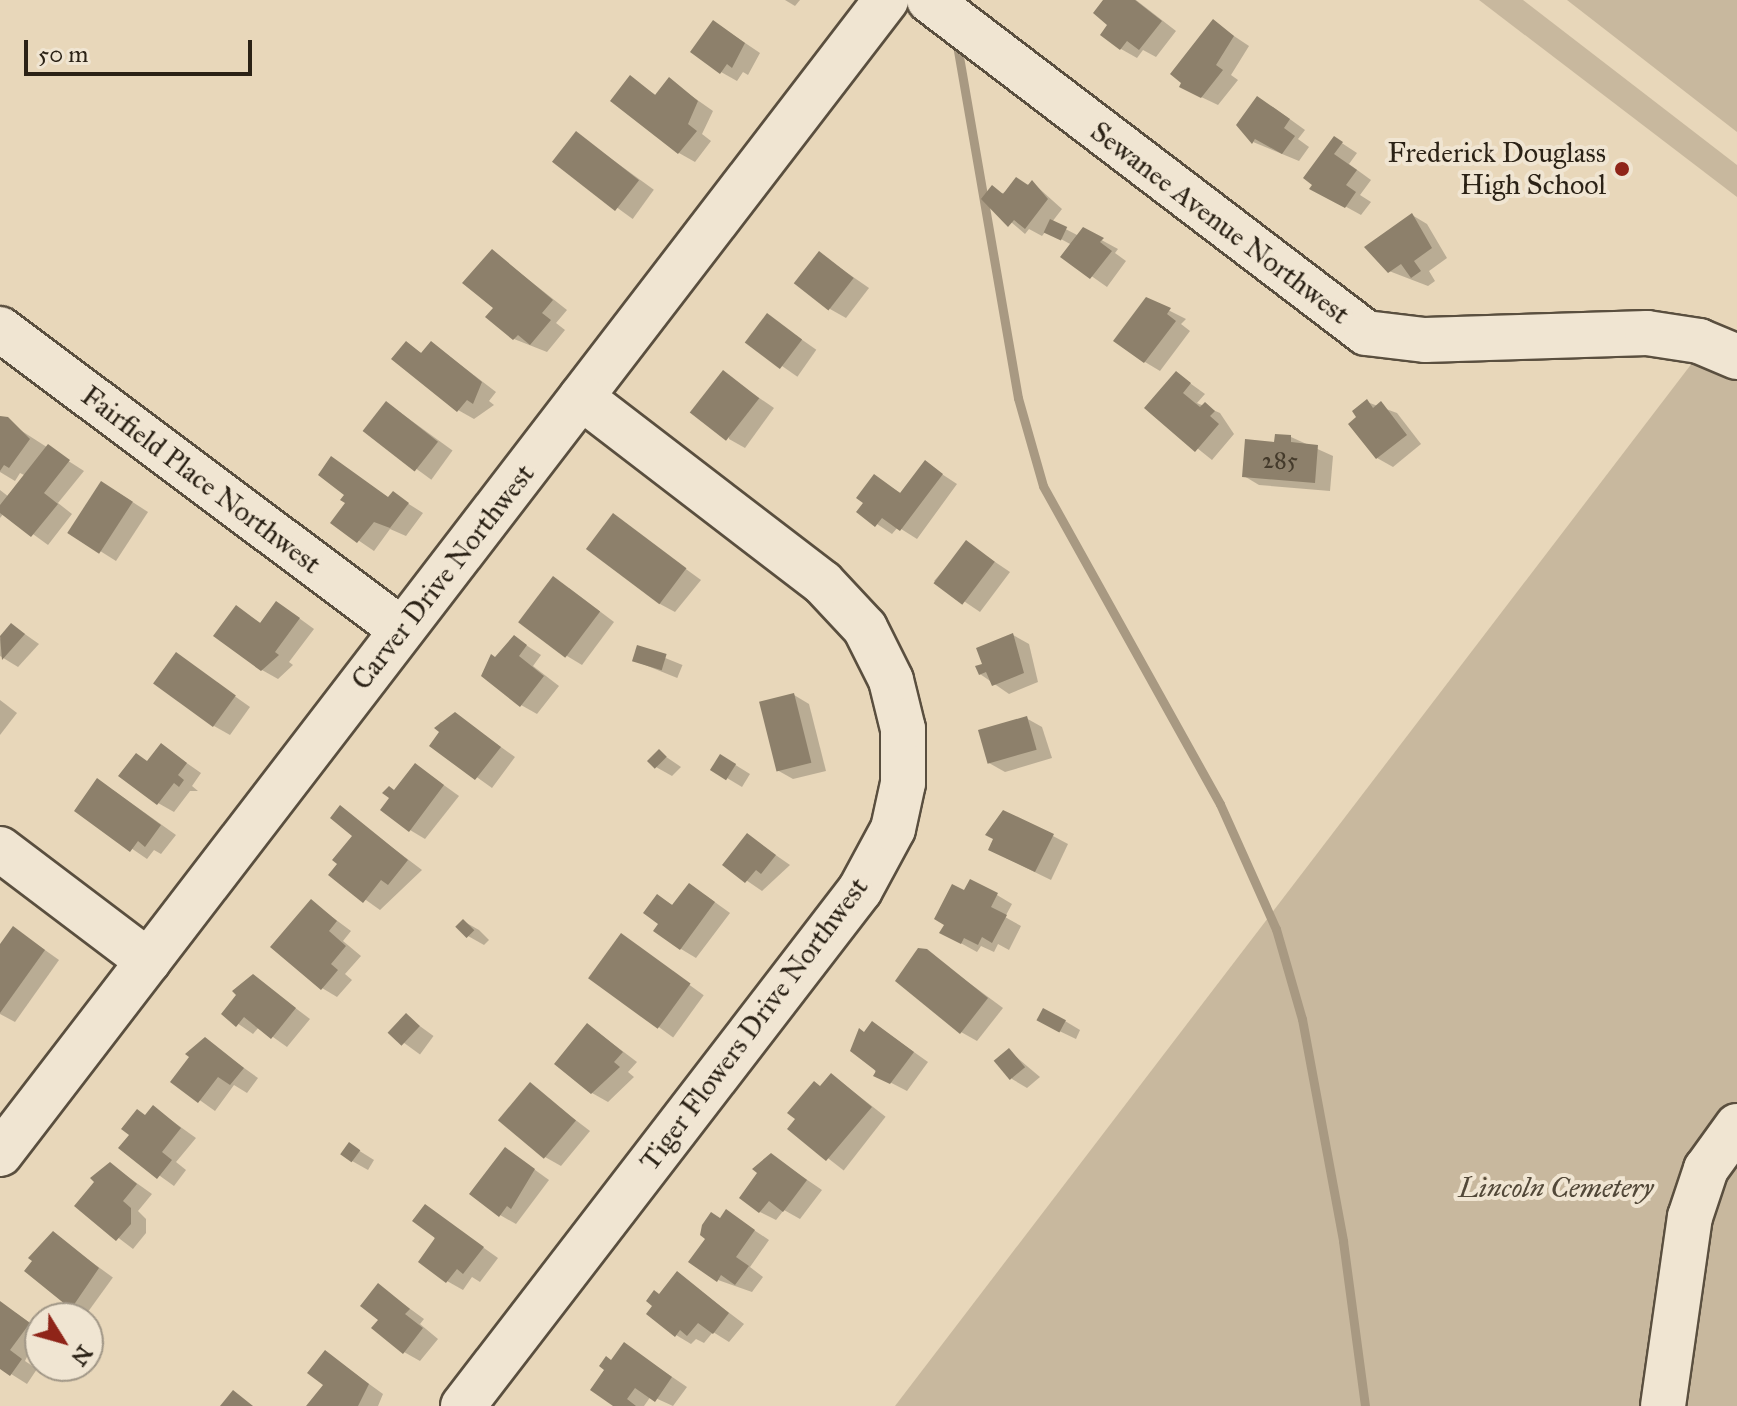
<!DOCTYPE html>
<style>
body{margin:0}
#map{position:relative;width:1737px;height:1406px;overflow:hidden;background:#e8d7ba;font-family:"IM FELL Great Primer",serif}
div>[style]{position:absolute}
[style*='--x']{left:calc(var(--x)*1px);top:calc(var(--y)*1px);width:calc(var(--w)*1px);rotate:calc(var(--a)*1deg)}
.green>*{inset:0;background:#c8b89e}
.shadow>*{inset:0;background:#0003;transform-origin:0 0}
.stream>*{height:9px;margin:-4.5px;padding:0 4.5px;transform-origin:4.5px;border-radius:4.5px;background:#a89982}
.building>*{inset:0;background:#8d806b;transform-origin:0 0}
.roads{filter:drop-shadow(2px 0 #5a4f3f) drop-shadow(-2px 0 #5a4f3f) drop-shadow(0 2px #5a4f3f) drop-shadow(0 -2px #5a4f3f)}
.minor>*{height:44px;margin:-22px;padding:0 22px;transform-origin:22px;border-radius:22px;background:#f0e5d2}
.dots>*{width:22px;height:22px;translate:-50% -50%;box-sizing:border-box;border:4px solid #f0e5d2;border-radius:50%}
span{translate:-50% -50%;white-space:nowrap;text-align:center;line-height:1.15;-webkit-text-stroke:8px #f0e5d2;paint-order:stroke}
.number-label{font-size:24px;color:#443a2b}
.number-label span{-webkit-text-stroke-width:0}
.poi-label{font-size:28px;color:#2b2216}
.right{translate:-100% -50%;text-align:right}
.street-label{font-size:28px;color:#2b2216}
.park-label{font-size:28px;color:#524838;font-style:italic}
.north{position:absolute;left:24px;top:1302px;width:80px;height:80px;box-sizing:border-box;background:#f0e5d2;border:2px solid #a19787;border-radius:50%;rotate:127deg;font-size:22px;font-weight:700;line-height:32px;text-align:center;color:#2b2216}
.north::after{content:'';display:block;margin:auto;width:28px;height:36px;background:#8f2418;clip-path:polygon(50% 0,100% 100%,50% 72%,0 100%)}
.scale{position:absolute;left:24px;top:40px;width:228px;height:36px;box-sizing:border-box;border:4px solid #2b2216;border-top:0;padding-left:10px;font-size:24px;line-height:28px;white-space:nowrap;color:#2b2216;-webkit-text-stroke:6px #f0e5d2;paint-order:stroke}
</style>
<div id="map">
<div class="green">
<i style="clip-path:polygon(1479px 0,1523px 0,1737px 165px,1737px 197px)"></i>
<i style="clip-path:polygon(1567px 0,1737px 0,1737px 132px)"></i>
<i style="clip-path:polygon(1712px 337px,1737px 357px,1737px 1406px,895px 1406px)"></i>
</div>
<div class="shadow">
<i style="clip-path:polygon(785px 0,800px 0,795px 6px)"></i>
<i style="clip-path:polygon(1106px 0,1136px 0,1176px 31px,1156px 57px,1143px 50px,1137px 58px,1121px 49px)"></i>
<i style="clip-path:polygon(714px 22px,760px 53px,748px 75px,743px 72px,737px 81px,721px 72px)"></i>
<i style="clip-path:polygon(1213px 22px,1249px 46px,1231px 75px,1238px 80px,1218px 105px,1197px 95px)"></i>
<i style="clip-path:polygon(631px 78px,657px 96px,669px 80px,713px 111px,702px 134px,711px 141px,695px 162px,679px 153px)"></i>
<i style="clip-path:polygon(1273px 107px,1305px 130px,1298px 139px,1309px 147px,1299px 161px,1253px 142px)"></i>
<i style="left:577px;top:134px;width:95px;height:36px;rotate:36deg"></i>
<i style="clip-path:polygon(1334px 138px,1357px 153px,1349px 164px,1371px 180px,1360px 195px,1371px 202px,1361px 215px,1312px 188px)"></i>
<i style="clip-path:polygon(1033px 183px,1062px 209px,1052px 222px,1079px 236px,1083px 230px,1118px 249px,1115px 253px,1126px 261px,1107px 287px,1063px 256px,1072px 245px,1046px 231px,1042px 236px,1029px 229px,1025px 234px,984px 199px)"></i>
<i style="clip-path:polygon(1412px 215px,1427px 224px,1447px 258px,1429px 271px,1435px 281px,1428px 286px,1389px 271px)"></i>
<i style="clip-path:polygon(492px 251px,567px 310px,556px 323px,565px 330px,547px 352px,514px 339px,496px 308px)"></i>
<i style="clip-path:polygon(820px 254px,869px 288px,846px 318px,830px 309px)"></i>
<i style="clip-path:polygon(1146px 299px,1186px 319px,1181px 324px,1190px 331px,1160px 371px,1145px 362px)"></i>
<i style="left:768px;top:316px;width:59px;height:33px;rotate:35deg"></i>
<i style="clip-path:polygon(432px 343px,496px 392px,489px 401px,494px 405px,474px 419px,458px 410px,406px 344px,423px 354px)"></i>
<i style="clip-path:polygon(723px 373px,774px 408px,745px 448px,729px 439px)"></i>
<i style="clip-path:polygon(1176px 373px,1205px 394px,1197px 403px,1220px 413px,1234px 434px,1212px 460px,1147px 408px)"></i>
<i style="clip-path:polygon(1367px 402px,1397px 413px,1421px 444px,1393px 467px,1377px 458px)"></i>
<i style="left:387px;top:403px;width:81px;height:36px;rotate:36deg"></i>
<i style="clip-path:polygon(0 417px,84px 471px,58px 503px,72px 514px,48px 545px,4px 513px,0 518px,0 490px,9px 497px,26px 476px,20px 473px,15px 481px,0 472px)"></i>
<i style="clip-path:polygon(1291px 437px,1333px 456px,1330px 491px,1259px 485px,1244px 476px)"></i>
<i style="clip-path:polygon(332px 459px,389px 498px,393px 494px,423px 513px,406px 536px,390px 529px,374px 551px,333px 523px,348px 503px)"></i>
<i style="clip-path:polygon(925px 463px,957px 484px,917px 539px,898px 527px,892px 534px,859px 512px,875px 477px,902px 494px)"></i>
<i style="clip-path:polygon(117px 492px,148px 512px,116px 561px,70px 532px)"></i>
<i style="clip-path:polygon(613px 516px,701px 580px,675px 612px,660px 604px)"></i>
<i style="clip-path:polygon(967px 543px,1010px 572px,980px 612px,934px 581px)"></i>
<i style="clip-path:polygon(569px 588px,614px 622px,582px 665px,567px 656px)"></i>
<i style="clip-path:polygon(236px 607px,262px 624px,292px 613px,314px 629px,289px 662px,293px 665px,278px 679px,262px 670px)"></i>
<i style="clip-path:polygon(12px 625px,39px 644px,18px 667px,0 656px,0 639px)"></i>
<i style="clip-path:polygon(1013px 635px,1029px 644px,1038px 682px,1009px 694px,980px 674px)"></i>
<i style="clip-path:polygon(514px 637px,541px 655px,533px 666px,559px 686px,537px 714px,521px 705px,496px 659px)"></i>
<i style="left:638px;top:647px;width:48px;height:14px;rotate:22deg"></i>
<i style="clip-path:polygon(177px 655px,250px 707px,230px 735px,214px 726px)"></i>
<i style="clip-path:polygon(794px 695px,809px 704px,826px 771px,793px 779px,777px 770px)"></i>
<i style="clip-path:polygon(0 700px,17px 713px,0 735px)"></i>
<i style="clip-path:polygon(455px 714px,515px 757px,492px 788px,432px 745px,442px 732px,437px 727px,441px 722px,447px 726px)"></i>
<i style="clip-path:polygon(1026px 718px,1042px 727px,1052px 758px,1005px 772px,989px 763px)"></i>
<i style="clip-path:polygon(161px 745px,201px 773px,192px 786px,198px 791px,190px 791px,174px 812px,158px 803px,148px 762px)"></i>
<i style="clip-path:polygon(659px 752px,681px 767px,672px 776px,656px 767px)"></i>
<i style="clip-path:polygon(721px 756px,750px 774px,742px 787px,727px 778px)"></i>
<i style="clip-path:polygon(416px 765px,459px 796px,425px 839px,410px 830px,395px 792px)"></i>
<i style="clip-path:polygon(113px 790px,176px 835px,161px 854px,154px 850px,147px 859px,77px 811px)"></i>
<i style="clip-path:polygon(340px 808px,422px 870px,380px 910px,331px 875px,355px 835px)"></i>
<i style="clip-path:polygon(747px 835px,790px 865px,762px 891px,724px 865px)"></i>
<i style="clip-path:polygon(1053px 836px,1068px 844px,1051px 880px,1006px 858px)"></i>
<i style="clip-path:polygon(965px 893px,997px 895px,1012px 904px,1005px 917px,1021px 926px,1009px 950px,998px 944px,994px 952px,981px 946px,977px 952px,957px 941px)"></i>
<i style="clip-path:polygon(705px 895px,730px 913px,696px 958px,681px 949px,661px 924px,658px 896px,674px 906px)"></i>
<i style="clip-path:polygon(312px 902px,351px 931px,343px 941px,361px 956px,345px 974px,352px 980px,337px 997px,322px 988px)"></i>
<i style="clip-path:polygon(463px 921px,479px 930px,489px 940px,484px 945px,468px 936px)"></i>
<i style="clip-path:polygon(14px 928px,59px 960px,15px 1022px,0 1014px,0 947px)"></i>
<i style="left:622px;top:936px;width:101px;height:52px;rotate:36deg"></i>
<i style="clip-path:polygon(926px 951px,1003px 1008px,977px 1041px,961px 1032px)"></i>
<i style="clip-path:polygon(253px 976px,310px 1019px,287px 1047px,259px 1027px,253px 1034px,224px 1014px)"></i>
<i style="left:406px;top:1016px;width:34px;height:23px;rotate:36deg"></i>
<i style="clip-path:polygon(1065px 1021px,1080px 1030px,1076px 1039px,1055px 1029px)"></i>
<i style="clip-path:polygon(873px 1023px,928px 1062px,907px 1091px,876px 1075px,865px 1034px)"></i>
<i style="clip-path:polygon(588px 1025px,637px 1062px,628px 1072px,634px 1077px,608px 1102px,592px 1093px)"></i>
<i style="clip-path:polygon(205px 1040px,258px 1078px,247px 1093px,234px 1085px,215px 1111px,173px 1081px)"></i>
<i style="clip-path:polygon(1009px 1051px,1040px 1077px,1027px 1088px,1012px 1079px)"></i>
<i style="left:832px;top:1075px;width:68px;height:68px;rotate:38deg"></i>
<i style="clip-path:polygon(530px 1085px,590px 1131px,561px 1166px,545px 1157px)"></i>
<i style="clip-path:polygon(154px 1108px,196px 1138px,176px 1162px,186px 1170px,174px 1186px,121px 1148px)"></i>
<i style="clip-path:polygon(350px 1145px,374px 1160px,368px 1170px,352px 1161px)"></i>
<i style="clip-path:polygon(506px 1149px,549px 1180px,516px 1224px,500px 1215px)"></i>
<i style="clip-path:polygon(771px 1155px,822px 1190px,800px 1219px,784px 1210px,776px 1220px,760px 1212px)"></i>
<i style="clip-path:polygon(110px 1164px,152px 1194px,138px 1211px,146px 1219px,146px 1233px,133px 1249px,77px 1206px)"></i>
<i style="clip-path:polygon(425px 1206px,498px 1258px,480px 1282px,472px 1277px,463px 1290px,447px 1281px)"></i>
<i style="clip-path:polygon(727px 1212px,769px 1240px,750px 1267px,763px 1277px,752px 1292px,718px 1280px,708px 1239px)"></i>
<i style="left:53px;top:1234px;width:74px;height:45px;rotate:36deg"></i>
<i style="clip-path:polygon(678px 1274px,744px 1324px,729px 1342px,713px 1332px,704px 1343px,696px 1339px,691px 1344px,676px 1335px,660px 1296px)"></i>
<i style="clip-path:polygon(379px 1286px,424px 1319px,420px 1324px,438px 1339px,420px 1361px,404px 1352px,381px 1319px)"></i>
<i style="clip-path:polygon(16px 1313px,40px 1330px,25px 1361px,37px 1369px,27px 1384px,0 1367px)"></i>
<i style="clip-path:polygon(625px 1345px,687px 1387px,673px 1406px,651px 1396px,644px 1406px,616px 1406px,612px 1362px)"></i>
<i style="clip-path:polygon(325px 1352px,383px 1394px,378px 1406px,309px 1406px,325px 1384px)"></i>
</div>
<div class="stream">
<i style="--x:956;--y:39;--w:364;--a:80.2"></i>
<i style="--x:1018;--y:398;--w:91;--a:74.1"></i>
<i style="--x:1043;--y:486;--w:364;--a:60.9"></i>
<i style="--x:1220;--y:804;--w:137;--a:65.9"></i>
<i style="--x:1276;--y:929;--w:94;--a:73.9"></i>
<i style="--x:1302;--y:1019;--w:226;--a:79.5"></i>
<i style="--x:1343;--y:1241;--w:166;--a:82.4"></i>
</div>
<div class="building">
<i style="clip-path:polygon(1103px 0,1135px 0,1162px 21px,1139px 50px,1127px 41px,1120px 50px,1100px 35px,1107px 25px,1093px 13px)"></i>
<i style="clip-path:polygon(1213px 19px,1234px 36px,1216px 65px,1223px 70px,1201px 98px,1179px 87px,1181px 83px,1170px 74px)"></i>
<i style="clip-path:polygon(713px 20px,745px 43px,732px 68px,727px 64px,720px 74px,690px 52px)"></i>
<i style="clip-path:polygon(630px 75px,655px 95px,669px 77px,698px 101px,688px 124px,697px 131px,678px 154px,610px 101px)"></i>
<i style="clip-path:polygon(1257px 96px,1290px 119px,1284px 128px,1295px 136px,1282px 154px,1255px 139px,1252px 144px,1236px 125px)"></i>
<i style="left:576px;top:131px;width:80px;height:39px;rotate:38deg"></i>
<i style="clip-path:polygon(1334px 136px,1343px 142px,1334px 154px,1357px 170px,1346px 185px,1356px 192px,1345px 208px,1309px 189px,1312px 185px,1303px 178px)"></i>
<i style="clip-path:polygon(1016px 177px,1028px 185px,1032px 180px,1048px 199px,1025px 229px,1014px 220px,1008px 227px,981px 199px,992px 185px,1003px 194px)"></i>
<i style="clip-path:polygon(1412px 213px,1432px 248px,1414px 261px,1421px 271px,1411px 278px,1401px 264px,1388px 273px,1364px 247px)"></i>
<i style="left:1050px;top:219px;width:19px;height:15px;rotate:25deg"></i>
<i style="clip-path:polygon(1083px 227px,1104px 238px,1100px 242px,1112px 251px,1090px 279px,1060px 257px)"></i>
<i style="clip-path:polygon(492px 249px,553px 300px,542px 313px,551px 320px,530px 345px,518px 335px,513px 340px,485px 317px,493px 308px,462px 283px)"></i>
<i style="left:819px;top:251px;width:44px;height:41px;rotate:38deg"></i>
<i style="clip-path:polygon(1146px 297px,1171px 308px,1167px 314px,1176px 321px,1144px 363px,1113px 341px)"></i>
<i style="left:767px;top:313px;width:44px;height:37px;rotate:37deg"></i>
<i style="clip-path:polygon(406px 341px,421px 353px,431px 341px,482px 382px,473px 404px,467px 400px,457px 412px,391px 359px)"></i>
<i style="left:723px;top:370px;width:46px;height:54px;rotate:38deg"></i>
<i style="clip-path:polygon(1176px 371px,1191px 383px,1183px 393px,1200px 407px,1205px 402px,1215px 411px,1210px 416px,1219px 424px,1195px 452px,1144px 408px)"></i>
<i style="clip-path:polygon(1367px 399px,1373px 408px,1381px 401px,1407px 435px,1376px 459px,1348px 424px,1356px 417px,1352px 411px)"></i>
<i style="left:386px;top:401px;width:66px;height:38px;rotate:38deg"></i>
<i style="clip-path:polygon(0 416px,8px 417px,30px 439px,9px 468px,4px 465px,0 471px)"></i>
<i style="clip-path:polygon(1275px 434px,1291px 435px,1291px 442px,1318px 445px,1315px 483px,1242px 477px,1245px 439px,1274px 442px)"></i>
<i style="clip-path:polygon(48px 444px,70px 460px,44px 493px,58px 504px,31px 537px,0 513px,0 505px)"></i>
<i style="clip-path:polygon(331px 456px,388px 497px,393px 491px,409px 503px,390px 528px,374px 522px,357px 543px,330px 523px,345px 503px,340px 500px,344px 495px,318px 475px)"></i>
<i style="clip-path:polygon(925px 460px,943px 474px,900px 531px,882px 518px,875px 527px,856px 512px,863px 503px,856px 498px,874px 474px,900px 493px)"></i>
<i style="left:101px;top:481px;width:38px;height:62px;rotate:33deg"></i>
<i style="left:613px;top:513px;width:92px;height:45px;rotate:37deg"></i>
<i style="left:966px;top:540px;width:36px;height:54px;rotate:37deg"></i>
<i style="left:553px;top:576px;width:59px;height:58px;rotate:37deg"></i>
<i style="clip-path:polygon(276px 601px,300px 618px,275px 652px,279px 655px,261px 671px,213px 636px,236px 605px,260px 623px)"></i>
<i style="clip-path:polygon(11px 623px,25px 634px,2px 660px,0 636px)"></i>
<i style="clip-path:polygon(1013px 633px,1024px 673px,992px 686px,986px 672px,979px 675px,975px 666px,982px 664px,976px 648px)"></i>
<i style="clip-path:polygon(514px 635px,527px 645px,519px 656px,544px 676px,520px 707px,481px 676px,491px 654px,495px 657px)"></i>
<i style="left:637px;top:645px;width:31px;height:17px;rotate:17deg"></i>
<i style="left:176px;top:652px;width:74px;height:39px;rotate:36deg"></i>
<i style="left:794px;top:693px;width:72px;height:36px;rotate:76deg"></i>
<i style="clip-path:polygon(455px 712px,501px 747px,475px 780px,429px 746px,439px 732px,434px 728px)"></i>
<i style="left:1027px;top:716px;width:35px;height:51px;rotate:74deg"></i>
<i style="clip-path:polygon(161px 743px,187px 763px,178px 775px,184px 780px,179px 787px,174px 783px,157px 805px,118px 776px,136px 753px,147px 761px)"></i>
<i style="left:659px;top:749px;width:11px;height:17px;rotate:45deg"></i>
<i style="left:720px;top:754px;width:19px;height:19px;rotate:32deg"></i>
<i style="clip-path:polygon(415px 763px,444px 785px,409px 832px,380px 810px,389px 798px,382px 793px,389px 786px,394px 790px)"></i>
<i style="clip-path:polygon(97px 778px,161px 825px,145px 847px,138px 841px,130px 852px,74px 811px)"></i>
<i style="clip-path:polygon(340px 805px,408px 860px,388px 885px,381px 880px,363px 903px,328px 875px,337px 864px,332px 860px,352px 836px,330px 818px)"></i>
<i style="clip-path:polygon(1003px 810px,1054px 834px,1035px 872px,988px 850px,993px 839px,985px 835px)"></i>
<i style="clip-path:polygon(747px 833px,776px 855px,761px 874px,756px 870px,745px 883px,722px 865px)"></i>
<i style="clip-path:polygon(970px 879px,998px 893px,991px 907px,1007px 915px,992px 943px,982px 937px,978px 945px,964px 938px,961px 944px,939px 933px,944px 925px,934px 919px,952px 884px,964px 890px)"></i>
<i style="clip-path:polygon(689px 883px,715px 902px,680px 950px,653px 931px,658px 924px,643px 913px,657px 894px,672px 905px)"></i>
<i style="clip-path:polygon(311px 899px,337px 921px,329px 931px,346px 946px,331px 964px,338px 970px,321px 990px,270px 947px)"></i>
<i style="left:463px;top:919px;width:16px;height:11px;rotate:45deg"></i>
<i style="clip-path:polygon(13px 926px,45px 950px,0 1013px,0 944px)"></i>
<i style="left:621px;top:933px;width:86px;height:56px;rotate:36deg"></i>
<i style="clip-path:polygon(918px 948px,927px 949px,988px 998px,960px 1034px,895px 981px)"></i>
<i style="clip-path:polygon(253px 974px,296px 1008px,271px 1039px,244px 1017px,236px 1027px,221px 1014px,236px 995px,232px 991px)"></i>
<i style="left:1043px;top:1008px;width:26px;height:14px;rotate:28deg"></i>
<i style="left:406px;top:1013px;width:19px;height:27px;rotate:43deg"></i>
<i style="clip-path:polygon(872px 1021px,914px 1052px,890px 1084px,873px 1076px,876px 1071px,850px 1051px,859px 1028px,864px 1032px)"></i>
<i style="clip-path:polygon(587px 1023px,623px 1052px,614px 1062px,620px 1067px,591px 1094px,554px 1064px)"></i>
<i style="clip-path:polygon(205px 1037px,244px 1068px,230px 1085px,218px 1077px,198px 1103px,170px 1082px,189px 1057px,185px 1054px)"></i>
<i style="left:1009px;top:1048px;width:25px;height:20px;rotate:50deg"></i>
<i style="clip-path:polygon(831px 1073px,872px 1107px,826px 1161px,787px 1129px,795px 1119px,787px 1113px,814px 1081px,820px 1086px)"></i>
<i style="left:530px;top:1082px;width:60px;height:50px;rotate:40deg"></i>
<i style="clip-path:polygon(153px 1105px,181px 1128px,162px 1152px,172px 1160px,157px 1179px,118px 1148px,129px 1135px,121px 1129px,137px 1109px,145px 1115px)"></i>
<i style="left:349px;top:1142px;width:14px;height:15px;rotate:36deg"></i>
<i style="clip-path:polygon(505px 1147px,535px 1169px,511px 1209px,507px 1206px,499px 1217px,469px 1194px)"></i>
<i style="clip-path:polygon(771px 1153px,807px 1180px,783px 1212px,769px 1201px,759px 1213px,739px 1198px,757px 1173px,752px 1169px)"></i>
<i style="clip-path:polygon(110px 1162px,137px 1184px,123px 1201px,131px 1208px,131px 1224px,116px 1241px,74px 1206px,94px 1182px,90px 1178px)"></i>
<i style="clip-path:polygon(425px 1204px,484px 1247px,463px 1274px,457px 1269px,446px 1283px,418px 1262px,435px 1238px,412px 1221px)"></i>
<i style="clip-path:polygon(726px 1209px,755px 1230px,736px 1257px,749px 1266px,735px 1285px,721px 1275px,717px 1282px,688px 1262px,705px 1239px,700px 1235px,702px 1225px,711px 1212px,720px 1218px)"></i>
<i style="clip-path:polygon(53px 1231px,99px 1268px,71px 1309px,24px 1271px,32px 1261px,28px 1258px)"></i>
<i style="clip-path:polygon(677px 1271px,729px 1313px,713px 1334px,698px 1323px,687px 1336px,680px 1330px,675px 1337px,646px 1314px,652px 1306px,646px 1301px,654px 1290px,659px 1294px)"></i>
<i style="clip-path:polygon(378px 1283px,410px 1309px,405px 1314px,423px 1328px,403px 1354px,371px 1328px,378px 1320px,360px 1306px)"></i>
<i style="clip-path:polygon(0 1301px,30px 1323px,10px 1350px,22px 1359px,10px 1376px,0 1369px)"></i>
<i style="clip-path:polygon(624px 1342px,672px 1377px,655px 1402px,635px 1388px,627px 1399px,636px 1406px,613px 1406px,590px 1390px,604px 1370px,599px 1366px,606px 1356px,611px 1360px)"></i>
<i style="clip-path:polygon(325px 1350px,369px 1384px,358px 1406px,306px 1406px,323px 1385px,307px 1373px)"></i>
<i style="clip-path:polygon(233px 1390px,253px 1406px,220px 1406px)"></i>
</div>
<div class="roads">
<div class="minor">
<i style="--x:929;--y:0;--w:549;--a:37.31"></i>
<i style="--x:1366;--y:333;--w:59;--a:6.8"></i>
<i style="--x:1425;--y:340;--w:222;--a:-1.8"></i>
<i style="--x:1647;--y:333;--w:53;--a:8.7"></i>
<i style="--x:1699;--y:341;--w:41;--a:22.8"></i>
<i style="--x:0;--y:329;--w:502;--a:36.82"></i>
<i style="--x:0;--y:849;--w:186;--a:37.1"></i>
<i style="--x:0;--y:1154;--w:1455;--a:-52.48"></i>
<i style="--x:463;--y:1406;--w:651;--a:-52.43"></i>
<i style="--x:860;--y:890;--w:69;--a:-61.6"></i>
<i style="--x:893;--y:829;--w:47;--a:-77.7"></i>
<i style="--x:903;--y:783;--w:54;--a:-90"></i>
<i style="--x:903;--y:729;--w:50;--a:-103.8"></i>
<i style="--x:891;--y:680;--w:58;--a:-116.6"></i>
<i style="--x:865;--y:628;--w:62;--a:-133"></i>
<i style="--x:823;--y:583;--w:305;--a:-142.5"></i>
<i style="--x:1663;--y:1406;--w:191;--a:-81.9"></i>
<i style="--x:1690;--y:1217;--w:51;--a:-71.6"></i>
<i style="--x:1706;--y:1169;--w:53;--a:-54.2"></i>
</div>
</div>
<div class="dots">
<i style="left:1622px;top:169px;background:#8f2418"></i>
</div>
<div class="number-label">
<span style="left:1280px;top:461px">285</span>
</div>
<div class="poi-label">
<span class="right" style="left:1606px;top:169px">Frederick Douglass<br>High School</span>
</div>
<div class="street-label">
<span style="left:1220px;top:223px;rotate:37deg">Sewanee Avenue Northwest</span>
<span style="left:201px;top:480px;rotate:37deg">Fairfield Place Northwest</span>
<span style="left:443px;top:577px;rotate:-52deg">Carver Drive Northwest</span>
<span style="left:754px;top:1024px;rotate:-53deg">Tiger Flowers Drive Northwest</span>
</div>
<div class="park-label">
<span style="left:1556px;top:1188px">Lincoln Cemetery</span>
</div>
<div class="north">N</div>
<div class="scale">50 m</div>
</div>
